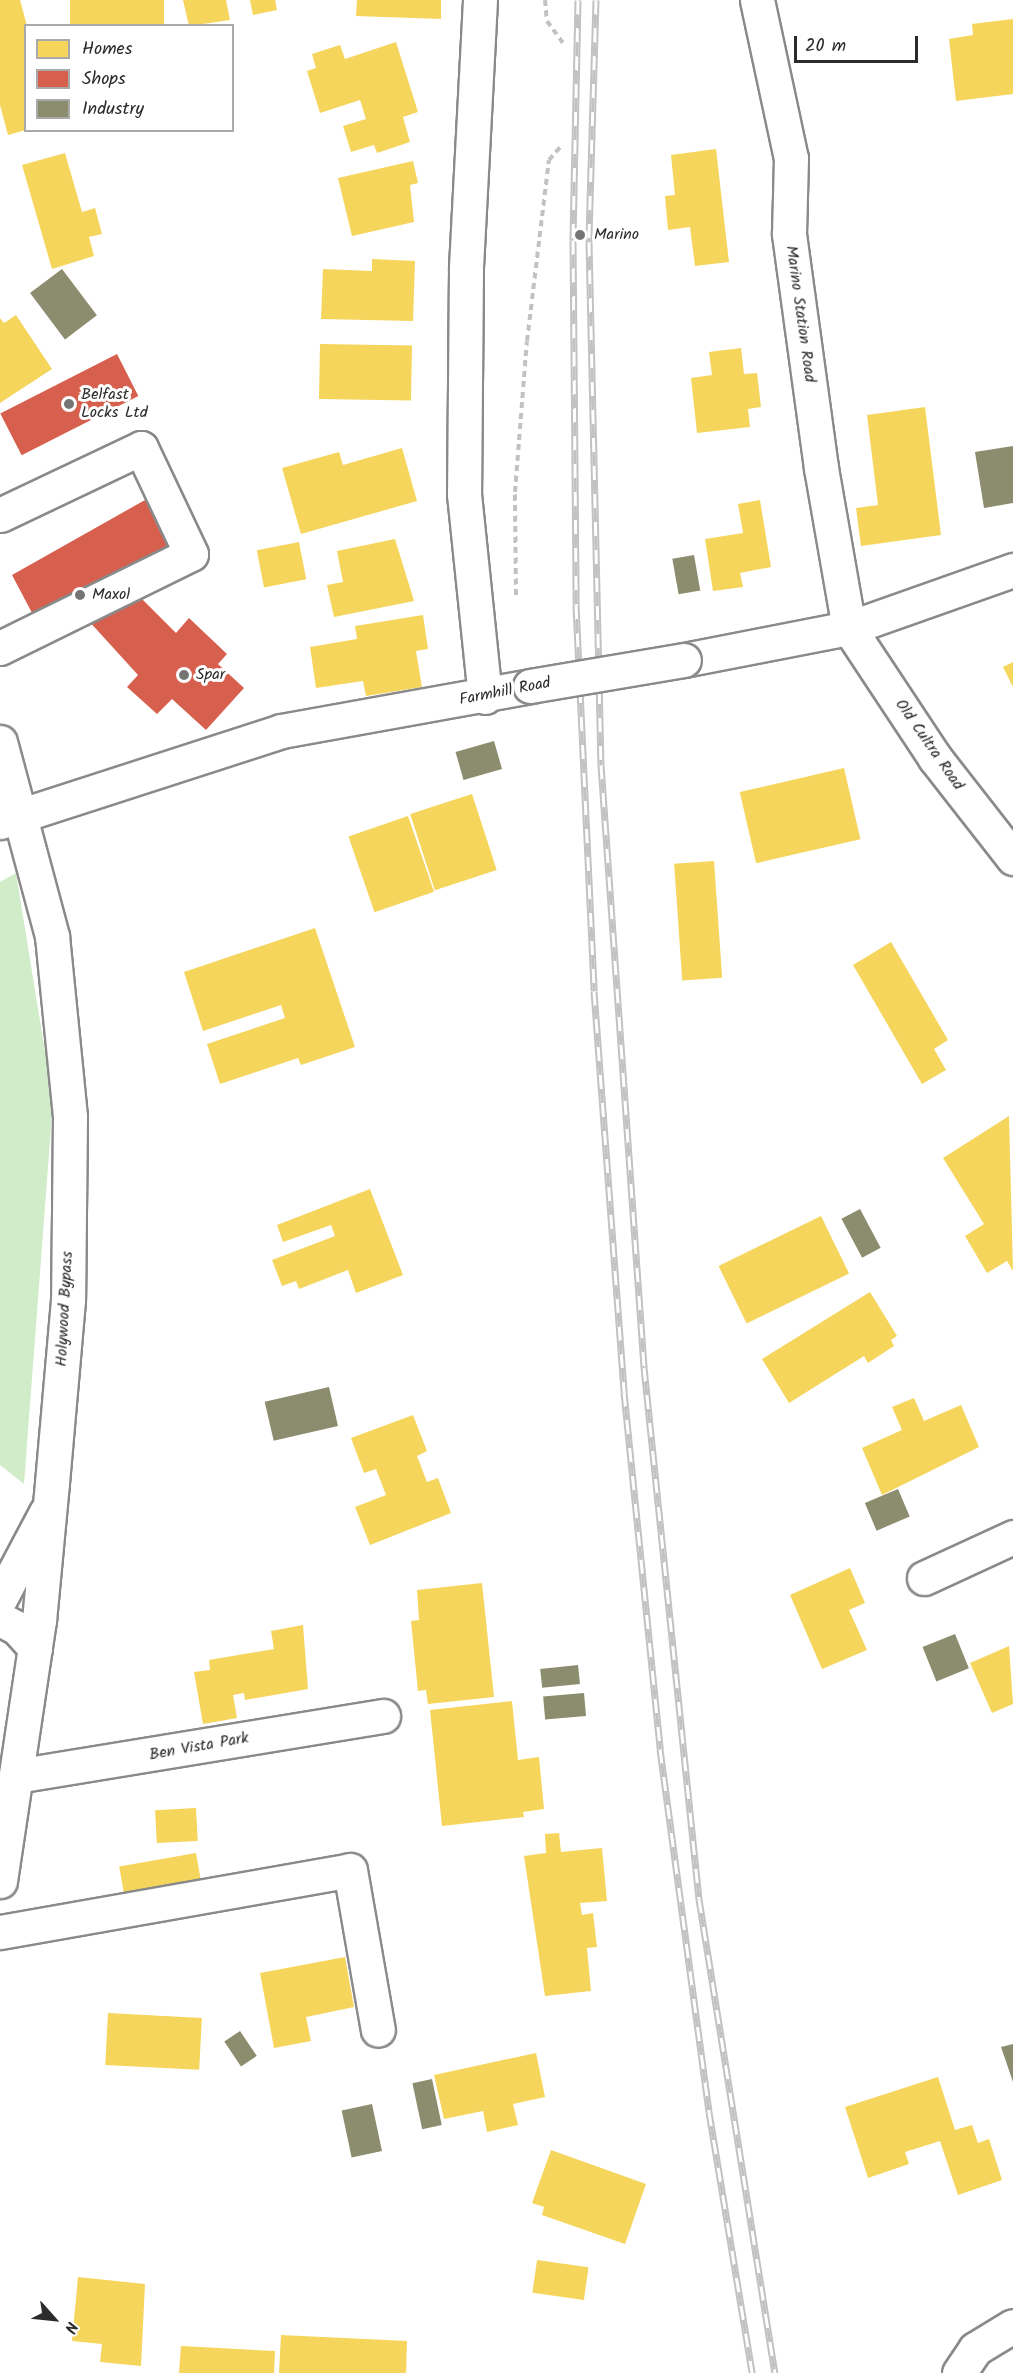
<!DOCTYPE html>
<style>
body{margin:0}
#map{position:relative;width:1013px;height:2373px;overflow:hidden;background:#fff;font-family:Kalam,sans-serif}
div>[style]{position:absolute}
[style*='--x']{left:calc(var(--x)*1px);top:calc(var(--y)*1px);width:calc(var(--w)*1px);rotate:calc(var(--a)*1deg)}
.green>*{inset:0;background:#d1ecc9}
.homes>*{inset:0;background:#f6d55c;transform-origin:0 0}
.shops>*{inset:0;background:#d6604d;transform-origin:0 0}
.industry>*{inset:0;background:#8c8c6e;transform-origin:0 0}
.path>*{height:4px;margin-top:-2px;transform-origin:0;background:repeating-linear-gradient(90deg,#c2c2c2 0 6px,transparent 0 10.5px)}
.roads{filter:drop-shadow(2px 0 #8a8a8a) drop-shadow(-2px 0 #8a8a8a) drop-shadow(0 2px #8a8a8a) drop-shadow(0 -2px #8a8a8a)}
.minor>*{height:33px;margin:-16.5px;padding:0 16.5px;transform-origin:16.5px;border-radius:16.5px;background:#fff}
.highway>*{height:33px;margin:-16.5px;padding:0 16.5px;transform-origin:16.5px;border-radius:16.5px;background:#fff}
.rail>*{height:7px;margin-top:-3.5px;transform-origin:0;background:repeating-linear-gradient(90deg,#fff 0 14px,#c2c2c2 0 28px);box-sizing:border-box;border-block:2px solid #c2c2c2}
.bridges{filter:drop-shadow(2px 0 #8a8a8a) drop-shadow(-2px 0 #8a8a8a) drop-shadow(0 2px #8a8a8a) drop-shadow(0 -2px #8a8a8a)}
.minor-bridge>*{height:33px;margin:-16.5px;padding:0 16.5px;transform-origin:16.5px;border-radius:16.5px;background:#fff}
.dots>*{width:16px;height:16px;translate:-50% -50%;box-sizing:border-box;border:3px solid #fff;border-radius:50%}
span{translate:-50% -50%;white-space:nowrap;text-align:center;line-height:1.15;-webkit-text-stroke:6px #fff;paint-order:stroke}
.poi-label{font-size:16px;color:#2b2b2b}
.left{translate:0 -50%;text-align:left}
.street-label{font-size:16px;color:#2b2b2b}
.legend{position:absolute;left:24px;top:24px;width:210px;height:108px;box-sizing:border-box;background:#fff;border:2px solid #aaa;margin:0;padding:8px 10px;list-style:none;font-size:18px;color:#2b2b2b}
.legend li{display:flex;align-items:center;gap:12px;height:30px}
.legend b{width:30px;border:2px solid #aaa}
.north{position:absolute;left:24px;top:2289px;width:60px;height:60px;-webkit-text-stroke:4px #fff;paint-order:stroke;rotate:117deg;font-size:16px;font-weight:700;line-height:24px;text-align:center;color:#2b2b2b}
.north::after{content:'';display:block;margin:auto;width:21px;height:27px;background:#2b2b2b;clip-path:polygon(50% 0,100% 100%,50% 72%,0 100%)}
.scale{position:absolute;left:794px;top:36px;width:124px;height:27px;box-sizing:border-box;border:3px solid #2b2b2b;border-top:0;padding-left:8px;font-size:18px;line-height:21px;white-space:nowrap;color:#2b2b2b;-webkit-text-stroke:4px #fff;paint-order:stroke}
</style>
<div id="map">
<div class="green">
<i style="clip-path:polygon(16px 873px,53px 1101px,24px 1484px,0 1465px,0 882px)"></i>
</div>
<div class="homes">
<i style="clip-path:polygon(0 0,20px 0,27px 26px,26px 130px,8px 135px,0 105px)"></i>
<i style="left:70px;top:0;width:94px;height:27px"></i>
<i style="clip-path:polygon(183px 0,226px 0,230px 20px,189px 26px)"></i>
<i style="clip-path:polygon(250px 0,275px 0,277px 10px,253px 15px)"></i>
<i style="clip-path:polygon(357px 0,441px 0,441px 19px,356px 16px)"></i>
<i style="clip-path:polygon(1013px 19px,1013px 94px,956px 101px,949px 39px,973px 35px,972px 24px)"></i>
<i style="clip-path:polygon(396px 42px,418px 112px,403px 117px,410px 142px,377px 153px,374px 145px,351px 152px,343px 126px,366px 119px,360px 100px,320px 113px,307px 71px,316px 68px,312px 54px,340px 45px,345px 59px)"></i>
<i style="clip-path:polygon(716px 149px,729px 262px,695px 266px,690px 227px,668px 230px,665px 196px,675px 195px,671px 155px)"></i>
<i style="clip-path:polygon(65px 153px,82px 212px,95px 208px,102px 234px,89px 237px,94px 256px,52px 269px,22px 165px)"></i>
<i style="clip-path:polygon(413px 161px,418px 183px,410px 185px,414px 222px,352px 236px,338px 178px)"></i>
<i style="clip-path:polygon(372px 259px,415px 261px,413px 321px,321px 319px,323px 269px,372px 271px)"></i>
<i style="clip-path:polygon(16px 315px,52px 369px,0 403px,0 318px,4px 323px)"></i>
<i style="left:320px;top:344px;width:92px;height:55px;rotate:1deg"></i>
<i style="clip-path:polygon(741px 348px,744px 374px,757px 373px,761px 407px,748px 409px,750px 427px,697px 433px,691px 378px,712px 375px,709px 352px)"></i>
<i style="clip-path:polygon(925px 407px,941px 535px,861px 546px,856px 508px,878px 505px,867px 415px)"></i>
<i style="clip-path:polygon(402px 448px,417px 501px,301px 534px,282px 468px,339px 452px,343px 465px)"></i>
<i style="clip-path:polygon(760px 500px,771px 567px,740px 573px,743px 587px,713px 591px,705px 539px,743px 533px,738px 504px)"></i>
<i style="clip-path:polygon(395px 539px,414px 601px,334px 617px,327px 585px,343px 582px,337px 551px)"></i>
<i style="left:299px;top:542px;width:38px;height:43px;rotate:79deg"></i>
<i style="clip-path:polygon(423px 615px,428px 649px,416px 651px,422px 687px,366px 696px,363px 681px,316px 688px,310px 647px,357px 639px,355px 626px)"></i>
<i style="clip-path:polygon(1013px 662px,1013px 687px,1003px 667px)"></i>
<i style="left:844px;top:768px;width:73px;height:107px;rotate:77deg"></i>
<i style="left:472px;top:794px;width:80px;height:65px;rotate:72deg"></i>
<i style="left:408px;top:816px;width:80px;height:63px;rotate:71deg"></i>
<i style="left:714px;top:861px;width:117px;height:40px;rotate:86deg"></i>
<i style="clip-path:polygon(315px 928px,355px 1047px,301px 1065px,298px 1058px,220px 1084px,207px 1044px,285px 1018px,281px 1005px,203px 1031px,184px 972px)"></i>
<i style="clip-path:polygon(891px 942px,948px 1040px,934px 1049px,946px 1070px,922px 1084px,853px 965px)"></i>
<i style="clip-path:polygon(1009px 1116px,1013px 1271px,1007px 1261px,987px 1273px,965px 1236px,984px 1224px,943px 1158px)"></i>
<i style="clip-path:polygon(370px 1189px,403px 1275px,356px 1293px,348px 1270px,299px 1289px,296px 1281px,282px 1286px,272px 1260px,335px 1236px,331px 1225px,283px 1242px,277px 1225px)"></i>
<i style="left:821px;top:1216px;width:64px;height:114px;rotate:64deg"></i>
<i style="clip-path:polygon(870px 1292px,897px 1336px,891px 1340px,894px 1346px,868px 1363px,864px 1356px,789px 1403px,762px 1359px)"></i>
<i style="clip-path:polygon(914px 1398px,924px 1421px,961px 1405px,979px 1447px,882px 1495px,862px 1448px,902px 1430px,892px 1407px)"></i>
<i style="clip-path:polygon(413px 1415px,427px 1451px,417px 1456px,427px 1482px,438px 1478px,451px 1513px,370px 1545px,355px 1507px,386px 1495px,376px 1469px,364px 1473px,351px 1438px)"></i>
<i style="clip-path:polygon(850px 1568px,865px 1603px,849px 1610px,867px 1650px,822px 1669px,790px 1595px)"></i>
<i style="clip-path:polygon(482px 1583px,494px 1697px,428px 1704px,426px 1690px,418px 1691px,411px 1621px,419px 1620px,417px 1590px)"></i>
<i style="clip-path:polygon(303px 1625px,308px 1689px,245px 1700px,244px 1693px,233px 1695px,237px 1718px,203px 1724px,194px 1672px,210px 1670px,209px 1660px,274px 1649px,271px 1631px)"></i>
<i style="clip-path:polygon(1009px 1646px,1013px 1704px,992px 1713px,970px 1663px)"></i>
<i style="clip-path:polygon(512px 1701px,518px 1760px,539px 1757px,544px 1809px,523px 1812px,524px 1817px,442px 1826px,430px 1710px)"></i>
<i style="left:196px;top:1808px;width:33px;height:41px;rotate:87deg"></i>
<i style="clip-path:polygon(559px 1833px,561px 1852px,602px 1848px,607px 1901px,580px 1903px,582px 1915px,593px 1913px,597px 1947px,587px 1948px,591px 1991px,545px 1996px,524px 1856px,546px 1853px,545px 1834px)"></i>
<i style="left:196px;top:1853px;width:29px;height:78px;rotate:80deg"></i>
<i style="clip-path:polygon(345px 1957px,354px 2007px,306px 2017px,311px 2041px,274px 2048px,260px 1973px)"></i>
<i style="left:108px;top:2013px;width:94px;height:52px;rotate:3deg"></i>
<i style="clip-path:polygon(536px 2053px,545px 2097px,513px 2104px,518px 2125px,487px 2132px,483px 2111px,444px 2119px,434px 2075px)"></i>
<i style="clip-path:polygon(938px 2077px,955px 2130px,972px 2125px,978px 2143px,989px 2139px,1002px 2180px,958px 2195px,940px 2141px,905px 2152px,909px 2164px,868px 2178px,845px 2107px)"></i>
<i style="clip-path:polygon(551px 2150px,646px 2184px,625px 2244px,542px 2215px,544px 2207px,532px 2203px)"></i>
<i style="left:537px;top:2260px;width:52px;height:33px;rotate:8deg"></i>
<i style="clip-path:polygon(78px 2277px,145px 2284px,141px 2366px,100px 2362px,102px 2344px,72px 2341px)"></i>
<i style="clip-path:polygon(281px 2335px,407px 2341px,406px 2373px,279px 2373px)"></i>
<i style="clip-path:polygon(181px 2346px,275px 2351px,274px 2373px,179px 2373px)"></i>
</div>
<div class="shops">
<i style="left:117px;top:354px;width:47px;height:131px;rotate:63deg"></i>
<i style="clip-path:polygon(145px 500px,175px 550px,125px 582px,176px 633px,189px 618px,227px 654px,218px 664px,244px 688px,206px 730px,172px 699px,157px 714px,127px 687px,138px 675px,77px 608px,40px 628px,12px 575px)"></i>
</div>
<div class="industry">
<i style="left:62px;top:269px;width:58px;height:40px;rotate:53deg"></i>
<i style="clip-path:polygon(1013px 446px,1013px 503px,984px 508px,975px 452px)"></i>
<i style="left:694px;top:555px;width:36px;height:22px;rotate:80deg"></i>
<i style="left:494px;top:741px;width:29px;height:40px;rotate:74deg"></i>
<i style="left:860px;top:1209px;width:44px;height:21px;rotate:62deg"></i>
<i style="left:329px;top:1387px;width:40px;height:66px;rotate:77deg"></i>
<i style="left:898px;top:1489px;width:30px;height:36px;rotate:67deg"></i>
<i style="left:955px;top:1634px;width:37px;height:35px;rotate:68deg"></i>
<i style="left:578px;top:1665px;width:19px;height:38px;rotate:84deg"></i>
<i style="left:584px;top:1693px;width:23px;height:41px;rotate:85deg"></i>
<i style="left:240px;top:2031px;width:30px;height:19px;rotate:56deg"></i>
<i style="clip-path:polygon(1013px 2044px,1013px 2082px,1001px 2047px)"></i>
<i style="left:432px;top:2079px;width:47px;height:20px;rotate:78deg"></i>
<i style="left:372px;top:2104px;width:48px;height:31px;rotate:78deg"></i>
</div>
<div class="path">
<i style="--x:545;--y:0;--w:21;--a:85"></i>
<i style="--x:547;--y:21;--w:31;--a:54"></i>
<i style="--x:516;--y:595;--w:103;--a:-90.6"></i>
<i style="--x:515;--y:492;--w:151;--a:-85.5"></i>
<i style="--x:527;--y:341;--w:182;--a:-83.1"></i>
<i style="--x:549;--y:160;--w:20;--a:-49"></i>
</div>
<div class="roads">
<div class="minor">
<i style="--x:480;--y:0;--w:270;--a:93"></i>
<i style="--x:466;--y:270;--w:224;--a:90.5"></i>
<i style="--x:464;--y:494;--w:204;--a:84.1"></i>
<i style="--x:757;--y:0;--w:162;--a:77.9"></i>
<i style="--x:791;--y:158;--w:76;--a:91.5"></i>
<i style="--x:789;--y:234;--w:236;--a:82.2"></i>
<i style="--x:821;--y:468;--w:162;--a:80.1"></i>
<i style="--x:849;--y:628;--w:156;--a:56.5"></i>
<i style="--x:935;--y:758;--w:127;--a:52"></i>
<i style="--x:0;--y:515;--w:156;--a:-25.4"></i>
<i style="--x:141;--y:448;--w:117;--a:64.7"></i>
<i style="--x:191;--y:554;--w:213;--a:153.8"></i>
<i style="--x:684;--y:660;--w:168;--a:-11"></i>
<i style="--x:849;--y:628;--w:174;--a:-19.5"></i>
<i style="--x:0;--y:822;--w:295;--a:-17.9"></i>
<i style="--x:281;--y:731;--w:253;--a:-10.2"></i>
<i style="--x:924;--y:1578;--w:98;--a:-24.7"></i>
<i style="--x:0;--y:1599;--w:98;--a:-62.1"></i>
<i style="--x:0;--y:1619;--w:19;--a:28"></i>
<i style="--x:17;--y:1628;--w:27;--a:48"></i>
<i style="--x:16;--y:1776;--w:372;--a:-9.3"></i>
<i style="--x:0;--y:1932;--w:355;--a:-10"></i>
<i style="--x:350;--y:1870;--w:162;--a:80.1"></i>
<i style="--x:959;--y:2373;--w:29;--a:-56"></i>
<i style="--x:975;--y:2349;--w:44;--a:-31.2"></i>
</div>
<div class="highway">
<i style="--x:0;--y:742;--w:201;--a:75"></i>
<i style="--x:52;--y:936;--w:182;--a:84.3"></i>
<i style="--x:70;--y:1117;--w:183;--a:90.6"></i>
<i style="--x:68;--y:1300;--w:184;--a:95"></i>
<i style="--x:52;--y:1483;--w:138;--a:95.4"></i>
<i style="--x:39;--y:1620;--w:264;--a:98.5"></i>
</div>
</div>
<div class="rail">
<i style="--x:578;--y:0;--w:240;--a:91.2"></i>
<i style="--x:573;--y:240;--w:365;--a:89.5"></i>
<i style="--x:576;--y:605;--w:386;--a:87.3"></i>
<i style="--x:594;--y:991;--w:402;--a:85.7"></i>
<i style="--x:624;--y:1392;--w:359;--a:84.2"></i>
<i style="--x:660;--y:1749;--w:366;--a:82.3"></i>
<i style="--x:709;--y:2112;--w:265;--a:80.6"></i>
<i style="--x:596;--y:0;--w:242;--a:91.7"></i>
<i style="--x:589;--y:242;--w:523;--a:88.69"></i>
<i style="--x:601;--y:765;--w:604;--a:85.91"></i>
<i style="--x:644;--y:1367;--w:535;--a:84.1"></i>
<i style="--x:699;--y:1899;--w:480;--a:80.9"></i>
</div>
<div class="bridges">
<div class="minor-bridge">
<i style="--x:530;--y:686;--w:156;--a:-9.6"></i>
</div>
</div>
<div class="dots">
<i style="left:580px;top:235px;background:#757575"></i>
<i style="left:69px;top:404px;background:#757575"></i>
<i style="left:80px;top:595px;background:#757575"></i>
<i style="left:184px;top:675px;background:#757575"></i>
</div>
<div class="poi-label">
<span class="left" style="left:594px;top:235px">Marino</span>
<span class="left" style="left:81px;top:404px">Belfast<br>Locks Ltd</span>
<span class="left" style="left:92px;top:595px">Maxol</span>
<span class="left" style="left:196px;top:675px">Spar</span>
</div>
<div class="street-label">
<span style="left:800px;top:314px;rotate:82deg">Marino Station Road</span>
<span style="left:505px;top:692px;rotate:-11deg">Farmhill Road</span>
<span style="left:929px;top:745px;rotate:55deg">Old Cultra Road</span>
<span style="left:65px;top:1309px;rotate:-87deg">Holywood Bypass</span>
<span style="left:199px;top:1747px;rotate:-10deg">Ben Vista Park</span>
</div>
<ul class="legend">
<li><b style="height:16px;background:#f6d55c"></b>Homes</li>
<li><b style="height:16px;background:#d6604d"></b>Shops</li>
<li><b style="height:16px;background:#8c8c6e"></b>Industry</li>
</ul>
<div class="north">N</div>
<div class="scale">20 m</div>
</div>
